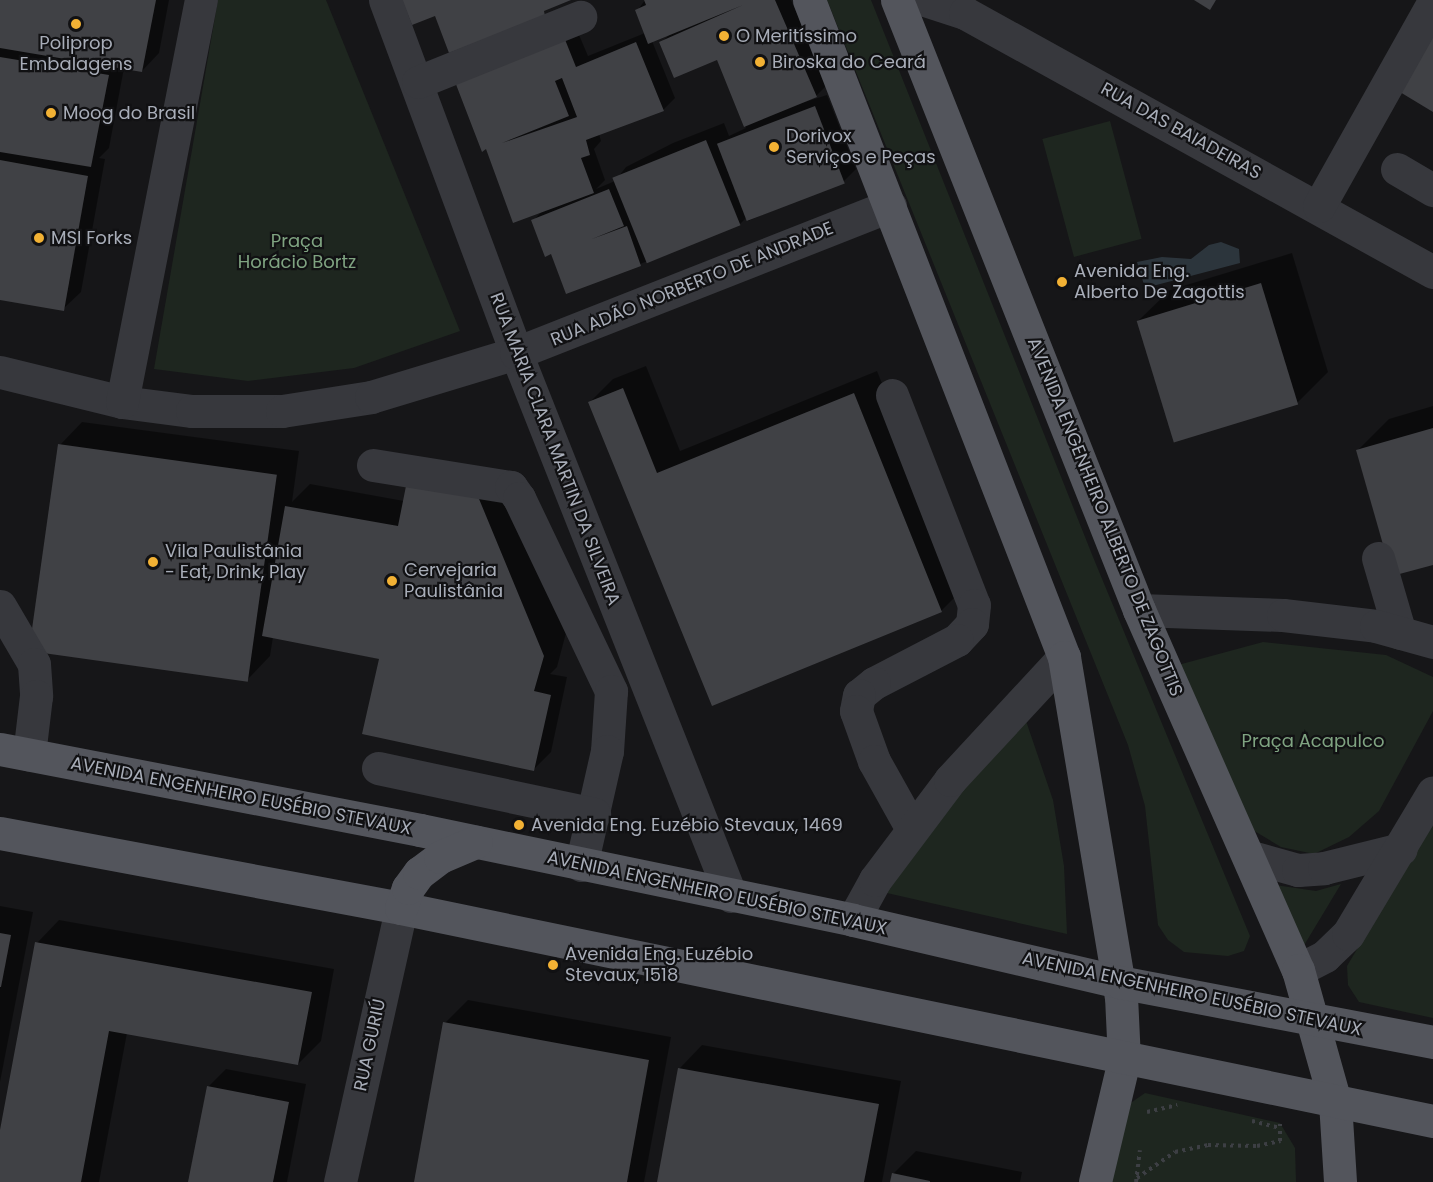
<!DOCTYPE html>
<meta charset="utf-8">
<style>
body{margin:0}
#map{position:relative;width:1433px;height:1182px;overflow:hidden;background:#161618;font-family:Poppins,sans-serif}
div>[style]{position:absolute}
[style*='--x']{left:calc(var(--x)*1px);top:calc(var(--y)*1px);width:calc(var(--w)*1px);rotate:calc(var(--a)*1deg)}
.green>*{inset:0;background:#1e261f;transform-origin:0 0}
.water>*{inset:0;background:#2c353c}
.shadow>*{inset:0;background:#0007}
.building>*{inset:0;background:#404145;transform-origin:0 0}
.path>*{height:4px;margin-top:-2px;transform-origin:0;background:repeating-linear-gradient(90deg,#3d3f44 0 3px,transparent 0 7.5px)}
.minor>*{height:33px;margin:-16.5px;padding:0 16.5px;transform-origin:16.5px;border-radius:16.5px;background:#37383d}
.major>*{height:33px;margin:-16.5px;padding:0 16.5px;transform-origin:16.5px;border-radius:16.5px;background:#53555c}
.dots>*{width:16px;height:16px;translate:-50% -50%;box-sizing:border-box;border:3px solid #111113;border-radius:50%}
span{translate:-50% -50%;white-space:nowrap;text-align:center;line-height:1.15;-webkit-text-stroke:4.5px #111113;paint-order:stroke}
.poi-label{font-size:18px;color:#a8adb8}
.left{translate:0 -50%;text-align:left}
.street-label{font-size:18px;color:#a8adb8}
.park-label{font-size:18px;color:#7fa381}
</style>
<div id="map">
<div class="green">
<i style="clip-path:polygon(218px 0,326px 0,460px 331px,354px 368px,248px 381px,154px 369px)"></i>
<i style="clip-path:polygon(827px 0,871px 0,1093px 557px,1250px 936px,1244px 951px,1228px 956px,1184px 952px,1168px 940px,1158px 925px,1145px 806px,1128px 745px)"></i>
<i style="left:1110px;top:121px;width:122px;height:70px;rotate:75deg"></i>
<i style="clip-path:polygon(1263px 642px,1386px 655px,1433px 677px,1433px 711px,1379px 811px,1349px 837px,1314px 854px,1281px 847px,1251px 829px,1178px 665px)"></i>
<i style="clip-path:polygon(1025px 718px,1053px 800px,1064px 866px,1067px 934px,878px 891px,947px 795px)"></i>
<i style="clip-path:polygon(1433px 822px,1433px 1018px,1359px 1002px,1348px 985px,1347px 966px)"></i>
<i style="clip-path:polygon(1268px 884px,1316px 891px,1341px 884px,1300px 952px)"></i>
<i style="clip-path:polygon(1145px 1093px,1280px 1123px,1295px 1148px,1296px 1182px,1104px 1182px,1122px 1109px)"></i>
</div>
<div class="water">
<i style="clip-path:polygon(1221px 242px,1239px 249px,1240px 263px,1145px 288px,1137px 262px,1162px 257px,1191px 259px,1209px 245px)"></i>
</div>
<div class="shadow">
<i style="clip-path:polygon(0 0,169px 0,159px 53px,142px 71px,124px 68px,109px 148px,99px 158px,105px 159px,81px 292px,63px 309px,0 298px)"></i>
<i style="clip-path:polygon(evenodd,645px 0,791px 0,828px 84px,816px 96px,786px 108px,827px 95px,856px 169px,844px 181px,748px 221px,747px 217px,739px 225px,640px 264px,552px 252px,533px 221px,543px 210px,487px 147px,571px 16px,588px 56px,645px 33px,637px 11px,645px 0,671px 33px,661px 43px,717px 58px,746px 128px,729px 136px,724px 123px,673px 143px,626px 167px,615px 181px,596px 189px,605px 180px,594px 149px,601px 141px,599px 134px,663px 110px,675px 98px,652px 41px,671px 33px)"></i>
<i style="clip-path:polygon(1292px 253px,1328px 372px,1297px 403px,1138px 321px,1170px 290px)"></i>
<i style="clip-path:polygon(646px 366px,680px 451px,877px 371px,964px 588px,941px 611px,712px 704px,590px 402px,613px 379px)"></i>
<i style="clip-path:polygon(1433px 406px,1433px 563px,1358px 450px,1389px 419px)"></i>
<i style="clip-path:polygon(82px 422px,299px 451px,292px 502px,310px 484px,404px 501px,500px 471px,566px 633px,557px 667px,550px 674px,567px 677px,551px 752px,534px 769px,380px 659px,273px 637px,270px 656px,248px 679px,60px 445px)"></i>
<i style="clip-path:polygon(0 906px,33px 912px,0 1082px)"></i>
<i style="clip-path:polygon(59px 920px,334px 969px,321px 1041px,298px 1064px,127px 1033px,99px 1182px,0 1182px,0 1139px,37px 943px)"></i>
<i style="clip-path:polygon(468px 1000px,671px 1037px,644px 1182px,415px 1182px,445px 1023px)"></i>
<i style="clip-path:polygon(702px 1045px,901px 1081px,882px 1182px,658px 1182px,680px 1068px)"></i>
<i style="clip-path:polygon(226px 1069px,306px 1084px,287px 1182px,190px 1182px,208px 1087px)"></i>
<i style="clip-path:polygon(916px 1151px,1022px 1172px,1020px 1182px,892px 1182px,893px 1174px)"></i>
</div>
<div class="building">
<i style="clip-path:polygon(0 0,156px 0,142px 72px,0 48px)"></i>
<i style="clip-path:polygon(402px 0,571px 0,544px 11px,545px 16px,449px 53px,435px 16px,412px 25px)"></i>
<i style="clip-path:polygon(644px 0,775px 0,817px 97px,744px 127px,717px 60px,674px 78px,659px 42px,743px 5px,648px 44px,635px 10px,646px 5px)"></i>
<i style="clip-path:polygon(1194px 0,1216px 0,1210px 10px)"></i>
<i style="clip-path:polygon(1433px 25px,1433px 112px,1395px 89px)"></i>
<i style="clip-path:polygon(evenodd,560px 27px,576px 67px,636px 42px,664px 111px,586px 140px,590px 155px,581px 158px,594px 193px,513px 223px,486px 149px,482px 152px,452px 74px,560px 27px,562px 78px,577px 117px,502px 143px,569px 116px,555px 81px,562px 78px)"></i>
<i style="clip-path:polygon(0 57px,109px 75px,91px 167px,0 152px)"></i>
<i style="left:815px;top:106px;width:83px;height:105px;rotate:69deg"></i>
<i style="left:706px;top:140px;width:92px;height:101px;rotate:68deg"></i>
<i style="clip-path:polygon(0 160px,88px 176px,64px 311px,0 300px)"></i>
<i style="clip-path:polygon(609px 189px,624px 226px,592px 239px,627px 226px,641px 266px,566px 294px,551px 254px,545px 257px,531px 220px)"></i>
<i style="left:1261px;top:283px;width:127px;height:130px;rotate:73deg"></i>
<i style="clip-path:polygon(623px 388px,657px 473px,854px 393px,942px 612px,712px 706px,588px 402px)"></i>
<i style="clip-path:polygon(1433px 428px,1433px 565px,1392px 576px,1356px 450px)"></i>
<i style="left:58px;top:444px;width:221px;height:209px;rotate:8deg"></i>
<i style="clip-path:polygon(407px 481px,477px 494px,544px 656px,534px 691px,551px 695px,534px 771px,362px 734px,379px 659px,262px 636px,285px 506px,398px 526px)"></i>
<i style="clip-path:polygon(0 933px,11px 935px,1px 987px,0 987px)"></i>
<i style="clip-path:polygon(35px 942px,312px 992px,298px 1065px,109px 1031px,81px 1182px,0 1182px,0 1130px)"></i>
<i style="clip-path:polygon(443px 1022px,649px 1060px,627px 1182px,414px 1182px)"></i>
<i style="clip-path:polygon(678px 1068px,879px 1104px,864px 1182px,657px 1182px)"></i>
<i style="clip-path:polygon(207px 1086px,289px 1102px,273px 1182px,188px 1182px)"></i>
<i style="clip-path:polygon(892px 1173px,930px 1181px,930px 1182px,890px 1182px)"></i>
</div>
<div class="path">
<i style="--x:1147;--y:1112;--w:31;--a:-13"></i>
<i style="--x:1252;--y:1121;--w:29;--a:14"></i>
<i style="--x:1137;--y:1178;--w:46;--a:-34.4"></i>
<i style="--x:1175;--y:1152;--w:34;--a:-12"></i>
<i style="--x:1208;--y:1145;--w:49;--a:1.2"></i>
<i style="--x:1257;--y:1146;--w:24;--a:-12"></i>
<i style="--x:1280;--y:1141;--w:17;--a:-90"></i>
<i style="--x:1136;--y:1182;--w:32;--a:-83"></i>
</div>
<div class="minor">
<i style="--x:385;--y:0;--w:377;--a:69.6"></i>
<i style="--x:516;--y:353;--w:584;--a:68.4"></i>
<i style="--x:925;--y:0;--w:42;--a:18"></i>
<i style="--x:965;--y:13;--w:535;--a:28.96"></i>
<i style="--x:418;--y:82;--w:175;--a:-21.9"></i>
<i style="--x:1397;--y:169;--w:42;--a:30.3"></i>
<i style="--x:1319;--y:206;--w:233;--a:-60.7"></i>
<i style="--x:0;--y:372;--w:126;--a:13.8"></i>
<i style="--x:122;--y:402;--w:71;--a:7.3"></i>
<i style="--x:192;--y:411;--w:90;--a:0"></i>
<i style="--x:282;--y:411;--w:90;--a:-8.9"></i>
<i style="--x:371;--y:397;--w:152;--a:-16.9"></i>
<i style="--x:516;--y:353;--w:402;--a:-21.5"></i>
<i style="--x:892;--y:395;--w:225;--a:68.7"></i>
<i style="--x:974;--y:605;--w:19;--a:96"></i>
<i style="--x:972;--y:624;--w:22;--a:133"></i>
<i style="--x:957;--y:640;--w:93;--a:152.6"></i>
<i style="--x:874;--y:683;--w:19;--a:141"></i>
<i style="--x:859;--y:695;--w:16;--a:101"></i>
<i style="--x:856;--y:711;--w:53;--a:70.2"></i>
<i style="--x:874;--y:761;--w:78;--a:60.8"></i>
<i style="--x:122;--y:402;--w:410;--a:-78.9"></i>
<i style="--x:373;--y:465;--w:140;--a:9.1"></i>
<i style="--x:511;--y:487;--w:14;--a:54"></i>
<i style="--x:519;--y:498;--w:214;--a:64.5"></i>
<i style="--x:611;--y:691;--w:60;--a:93.8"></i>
<i style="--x:607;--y:751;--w:117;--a:102.8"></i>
<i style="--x:1378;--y:558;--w:78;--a:73.7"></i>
<i style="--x:0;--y:606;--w:67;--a:59.6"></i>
<i style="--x:34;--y:664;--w:32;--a:86"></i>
<i style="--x:36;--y:696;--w:59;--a:96.8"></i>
<i style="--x:1139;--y:610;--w:144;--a:2"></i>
<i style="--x:1283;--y:615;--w:94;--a:6.7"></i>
<i style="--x:1376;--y:626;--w:59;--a:15.7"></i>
<i style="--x:378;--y:768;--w:221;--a:12"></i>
<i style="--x:1251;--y:857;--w:49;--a:15.5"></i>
<i style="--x:1298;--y:870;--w:26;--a:-4"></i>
<i style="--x:1324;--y:868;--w:79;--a:-13.9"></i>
<i style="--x:853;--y:920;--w:46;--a:-61.2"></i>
<i style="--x:875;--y:880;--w:125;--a:-53.1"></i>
<i style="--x:950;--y:780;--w:168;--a:-47.2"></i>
<i style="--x:1298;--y:970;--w:30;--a:-27"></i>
<i style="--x:1325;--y:956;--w:32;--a:-44"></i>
<i style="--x:1348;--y:934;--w:165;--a:-59.1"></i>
<i style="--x:340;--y:1182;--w:281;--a:-77.4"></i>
</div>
<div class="major">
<i style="--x:809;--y:0;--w:705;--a:68.79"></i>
<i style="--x:1064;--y:657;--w:344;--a:80.5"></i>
<i style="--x:1121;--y:996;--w:64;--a:87.3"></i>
<i style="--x:1124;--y:1060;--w:125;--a:103.4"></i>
<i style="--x:897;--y:0;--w:656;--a:68.36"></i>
<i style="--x:1139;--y:610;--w:394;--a:66.2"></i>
<i style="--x:1298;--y:970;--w:137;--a:74.3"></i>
<i style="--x:1335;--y:1102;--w:80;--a:86.4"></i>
<i style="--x:0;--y:749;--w:428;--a:10.9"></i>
<i style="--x:420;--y:830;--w:442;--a:11.7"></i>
<i style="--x:853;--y:920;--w:273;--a:13.1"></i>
<i style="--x:1119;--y:982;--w:320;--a:10.8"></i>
<i style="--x:0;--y:833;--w:408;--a:10.6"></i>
<i style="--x:401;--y:908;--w:1054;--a:11.66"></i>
<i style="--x:401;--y:908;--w:21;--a:-71"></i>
<i style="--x:408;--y:888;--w:19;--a:-54"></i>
<i style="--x:419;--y:873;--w:26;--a:-37"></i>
<i style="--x:440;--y:857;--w:39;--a:-23"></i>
</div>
<div class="dots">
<i style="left:76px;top:24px;background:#f2b134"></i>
<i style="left:724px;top:36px;background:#f2b134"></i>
<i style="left:760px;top:62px;background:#f2b134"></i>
<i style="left:51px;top:113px;background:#f2b134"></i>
<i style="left:774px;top:147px;background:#f2b134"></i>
<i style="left:39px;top:238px;background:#f2b134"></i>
<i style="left:1062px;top:282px;background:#f2b134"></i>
<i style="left:153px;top:562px;background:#f2b134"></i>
<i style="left:392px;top:581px;background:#f2b134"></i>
<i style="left:519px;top:825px;background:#f2b134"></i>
<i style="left:553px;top:965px;background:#f2b134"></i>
</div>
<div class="poi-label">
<span class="left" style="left:736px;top:36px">O Meritíssimo</span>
<span style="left:76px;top:54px">Poliprop<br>Embalagens</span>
<span class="left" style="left:772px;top:62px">Biroska do Ceará</span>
<span class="left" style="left:63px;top:113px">Moog do Brasil</span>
<span class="left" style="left:786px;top:147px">Dorivox<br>Serviços e Peças</span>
<span class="left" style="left:51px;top:238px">MSI Forks</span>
<span class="left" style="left:1074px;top:282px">Avenida Eng.<br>Alberto De Zagottis</span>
<span class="left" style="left:165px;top:562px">Vila Paulistânia<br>- Eat, Drink, Play</span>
<span class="left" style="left:404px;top:581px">Cervejaria<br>Paulistânia</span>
<span class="left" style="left:531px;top:825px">Avenida Eng. Euzébio Stevaux, 1469</span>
<span class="left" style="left:565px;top:965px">Avenida Eng. Euzébio<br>Stevaux, 1518</span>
</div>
<div class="street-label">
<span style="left:1181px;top:131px;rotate:29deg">RUA DAS BAIADEIRAS</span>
<span style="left:692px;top:284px;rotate:-22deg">RUA ADÃO NORBERTO DE ANDRADE</span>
<span style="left:555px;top:449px;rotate:69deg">RUA MARIA CLARA MARTIN DA SILVEIRA</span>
<span style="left:1105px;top:517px;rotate:68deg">AVENIDA ENGENHEIRO ALBERTO DE ZAGOTTIS</span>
<span style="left:241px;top:796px;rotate:11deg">AVENIDA ENGENHEIRO EUSÉBIO STEVAUX</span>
<span style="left:717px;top:893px;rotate:12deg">AVENIDA ENGENHEIRO EUSÉBIO STEVAUX</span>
<span style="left:1192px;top:994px;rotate:12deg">AVENIDA ENGENHEIRO EUSÉBIO STEVAUX</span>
<span style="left:370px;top:1045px;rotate:-78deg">RUA GURIÚ</span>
</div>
<div class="park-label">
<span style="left:297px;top:252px">Praça<br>Horácio Bortz</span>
<span style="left:1313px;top:741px">Praça Acapulco</span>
</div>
</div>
